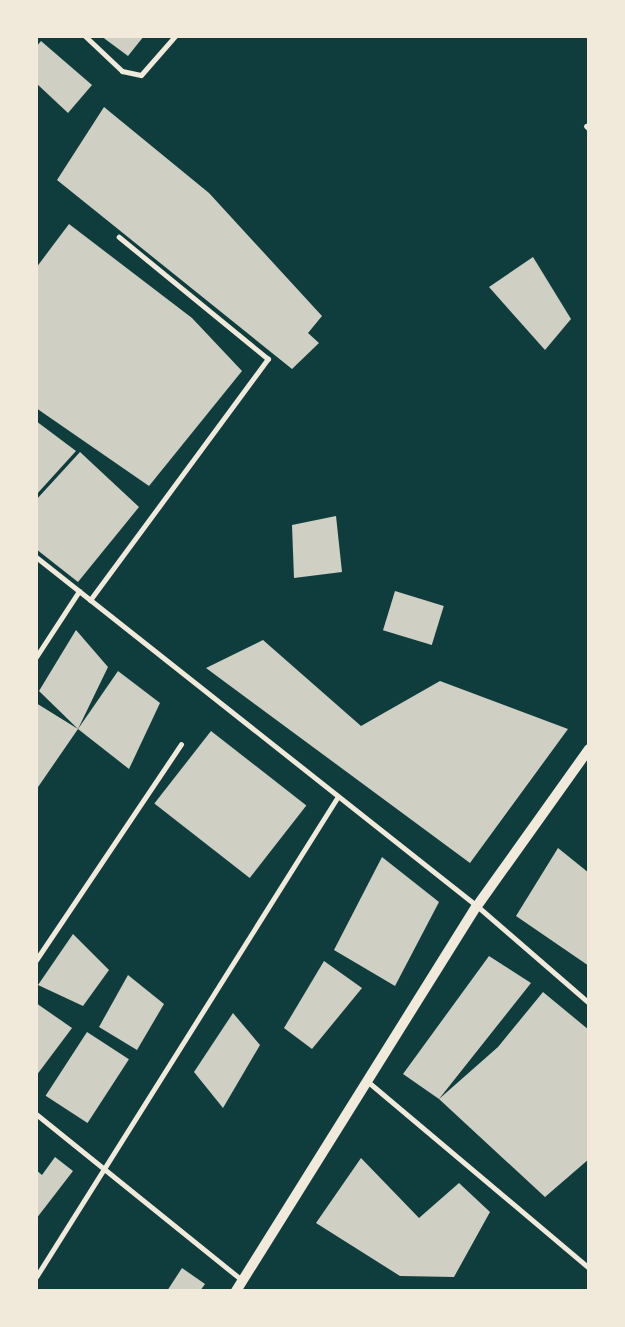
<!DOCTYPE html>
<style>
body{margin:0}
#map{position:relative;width:625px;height:1327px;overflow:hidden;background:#0f3d3e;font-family:Overpass,sans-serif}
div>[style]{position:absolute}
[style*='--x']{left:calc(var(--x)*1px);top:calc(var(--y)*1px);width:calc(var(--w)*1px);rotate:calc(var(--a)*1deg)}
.building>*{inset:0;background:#cfcfc3;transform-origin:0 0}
.minor>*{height:5px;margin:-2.5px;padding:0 2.5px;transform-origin:2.5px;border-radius:2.5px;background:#f1e9da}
.secondary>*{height:10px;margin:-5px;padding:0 5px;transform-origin:5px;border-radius:5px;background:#f1e9da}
span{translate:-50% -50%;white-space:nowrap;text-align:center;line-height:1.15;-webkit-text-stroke:5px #f1e9da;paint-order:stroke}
.frame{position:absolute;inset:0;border:38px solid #f1e9da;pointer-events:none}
</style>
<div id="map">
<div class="building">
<i style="clip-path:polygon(101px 36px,144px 36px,128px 56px)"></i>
<i style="clip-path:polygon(41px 41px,92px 85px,68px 113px,36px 83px,36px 47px)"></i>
<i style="clip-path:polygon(104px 107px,209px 193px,322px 316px,308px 333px,319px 343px,292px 369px,57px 180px)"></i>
<i style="clip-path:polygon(69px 224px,192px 318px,242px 371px,149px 486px,36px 408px,36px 268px)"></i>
<i style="clip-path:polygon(533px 257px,571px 319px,545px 350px,489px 287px)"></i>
<i style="clip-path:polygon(36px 421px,76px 451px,36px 495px)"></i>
<i style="clip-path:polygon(80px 452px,139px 507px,78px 582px,36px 549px,36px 500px)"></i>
<i style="clip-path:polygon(336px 516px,342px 572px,294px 578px,292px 525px)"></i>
<i style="left:395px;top:591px;width:51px;height:41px;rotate:17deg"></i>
<i style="clip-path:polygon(76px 630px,108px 667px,78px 729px,36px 790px,36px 703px,78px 729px,39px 691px)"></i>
<i style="clip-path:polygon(263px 640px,361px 726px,440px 681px,568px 729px,470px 863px,206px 668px)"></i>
<i style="clip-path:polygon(118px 671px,160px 703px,129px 769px,78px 729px)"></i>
<i style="left:211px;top:731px;width:121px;height:92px;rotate:38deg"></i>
<i style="clip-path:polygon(558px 848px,589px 873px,589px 966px,516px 916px)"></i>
<i style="clip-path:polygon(382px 857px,439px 902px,395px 986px,334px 950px)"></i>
<i style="clip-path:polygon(73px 934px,109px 970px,83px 1006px,38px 985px)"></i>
<i style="clip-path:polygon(489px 956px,531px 983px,439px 1099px,498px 1047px,543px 992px,589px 1030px,589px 1159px,545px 1197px,439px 1099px,403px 1074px)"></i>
<i style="clip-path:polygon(324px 961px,362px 988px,312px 1049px,284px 1028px)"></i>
<i style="clip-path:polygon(128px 975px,164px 1004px,137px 1050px,99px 1027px)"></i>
<i style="clip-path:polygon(36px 1003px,72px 1028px,36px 1076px)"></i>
<i style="clip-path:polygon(233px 1013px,260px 1045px,223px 1108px,194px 1072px)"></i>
<i style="left:87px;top:1032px;width:50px;height:76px;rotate:33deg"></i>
<i style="clip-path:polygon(55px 1157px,73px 1171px,36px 1219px,36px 1170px,42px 1175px)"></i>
<i style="clip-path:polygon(361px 1158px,419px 1218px,459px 1183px,490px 1212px,454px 1277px,400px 1276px,316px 1223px)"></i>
<i style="clip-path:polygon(182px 1268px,205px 1284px,200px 1291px,167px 1291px)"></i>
</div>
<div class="minor">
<i style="--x:85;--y:36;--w:51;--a:43.4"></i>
<i style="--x:122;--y:71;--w:19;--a:12"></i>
<i style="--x:141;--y:75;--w:52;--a:-48.9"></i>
<i style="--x:586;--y:126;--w:4;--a:45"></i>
<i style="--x:36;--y:557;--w:562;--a:38.36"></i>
<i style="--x:477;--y:906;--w:148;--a:40.9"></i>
<i style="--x:90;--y:600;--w:300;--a:-53.6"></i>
<i style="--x:268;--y:359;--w:193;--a:-140.7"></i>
<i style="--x:36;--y:657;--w:79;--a:-56.9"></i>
<i style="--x:36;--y:960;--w:260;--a:-56.1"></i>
<i style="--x:367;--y:1081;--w:290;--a:40.1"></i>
<i style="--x:36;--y:1114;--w:265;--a:38.9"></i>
<i style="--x:36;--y:1277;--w:566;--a:-57.86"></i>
</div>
<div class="secondary">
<i style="--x:236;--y:1291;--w:454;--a:-58"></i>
<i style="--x:477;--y:906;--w:193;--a:-54.5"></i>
</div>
<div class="frame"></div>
</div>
